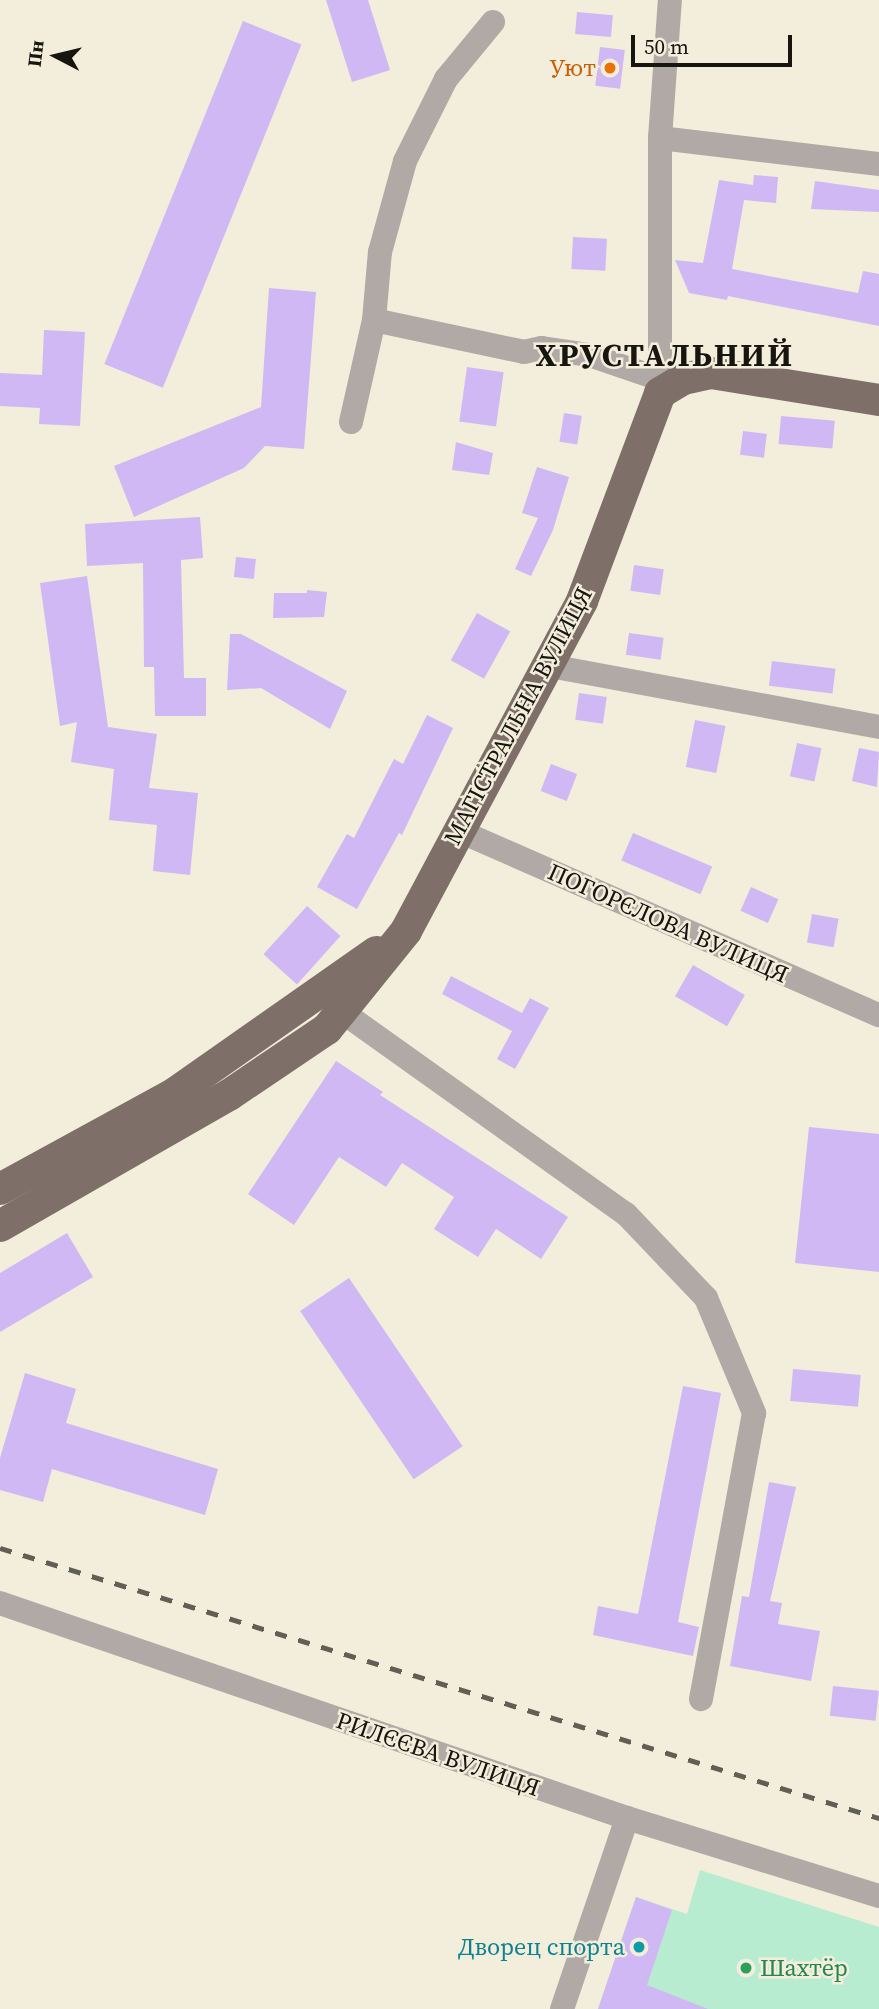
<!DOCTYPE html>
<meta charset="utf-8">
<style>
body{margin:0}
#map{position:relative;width:879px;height:2009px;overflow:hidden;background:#f3eddb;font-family:"Source Serif 4",serif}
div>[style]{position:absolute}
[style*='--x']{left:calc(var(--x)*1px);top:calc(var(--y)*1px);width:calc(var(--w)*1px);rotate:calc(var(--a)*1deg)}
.green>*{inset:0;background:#b8ecd0}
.building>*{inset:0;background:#d0b8f4;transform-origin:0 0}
.minor>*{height:24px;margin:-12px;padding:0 12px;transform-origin:12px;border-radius:12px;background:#b1a9a5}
.major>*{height:32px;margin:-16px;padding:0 16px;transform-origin:16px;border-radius:16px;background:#7e7069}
.rail>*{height:5px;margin-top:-2.5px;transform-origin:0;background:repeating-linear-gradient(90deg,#615e54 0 12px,transparent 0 24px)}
.dots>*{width:19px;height:19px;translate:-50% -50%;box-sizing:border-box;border:4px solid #f3eddb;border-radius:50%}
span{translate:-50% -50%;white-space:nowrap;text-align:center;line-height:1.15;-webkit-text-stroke:5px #f3eddb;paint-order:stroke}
.food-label{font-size:24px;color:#c56008}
.right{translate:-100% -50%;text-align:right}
.street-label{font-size:24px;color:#17150f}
.culture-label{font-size:24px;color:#0d838f}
.leisure-label{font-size:24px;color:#27864d}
.left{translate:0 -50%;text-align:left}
.district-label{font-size:32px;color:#17150f;font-weight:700;letter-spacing:2px}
.north{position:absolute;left:21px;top:21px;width:70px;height:70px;-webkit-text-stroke:5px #f3eddb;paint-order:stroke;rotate:277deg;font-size:19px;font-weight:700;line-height:28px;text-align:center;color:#17150f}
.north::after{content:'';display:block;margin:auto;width:24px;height:32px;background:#17150f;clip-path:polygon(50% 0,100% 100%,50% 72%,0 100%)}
.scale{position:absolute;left:631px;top:35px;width:161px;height:32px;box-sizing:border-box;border:4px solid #17150f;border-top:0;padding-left:9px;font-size:21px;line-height:24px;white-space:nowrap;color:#17150f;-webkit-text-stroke:5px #f3eddb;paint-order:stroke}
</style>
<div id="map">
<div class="green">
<i style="clip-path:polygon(700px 1870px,879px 1927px,879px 2009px,598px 2009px,636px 1897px,687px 1914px)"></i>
</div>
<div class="building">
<i style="clip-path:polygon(326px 0,368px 0,390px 70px,352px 82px)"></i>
<i style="left:577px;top:12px;width:36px;height:22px;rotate:5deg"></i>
<i style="left:243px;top:21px;width:63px;height:370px;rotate:22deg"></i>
<i style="left:600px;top:47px;width:25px;height:39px;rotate:7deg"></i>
<i style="clip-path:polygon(754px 175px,778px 177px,776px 203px,744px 200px,732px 269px,858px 293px,863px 271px,879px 274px,879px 326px,728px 296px,727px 300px,689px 293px,675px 260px,703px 263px,719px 180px,753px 185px)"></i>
<i style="clip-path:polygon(815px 181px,879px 190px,879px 212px,811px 209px)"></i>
<i style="left:573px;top:237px;width:34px;height:32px;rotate:3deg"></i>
<i style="clip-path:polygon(269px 288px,316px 292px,304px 449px,265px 446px,244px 468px,134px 517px,114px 466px,261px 407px)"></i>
<i style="clip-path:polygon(44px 330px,85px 332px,80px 426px,39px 424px,40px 408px,0 406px,0 373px,42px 375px)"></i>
<i style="left:467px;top:367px;width:37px;height:55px;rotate:8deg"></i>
<i style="left:564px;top:413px;width:18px;height:29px;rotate:9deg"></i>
<i style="left:781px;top:416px;width:54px;height:28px;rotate:5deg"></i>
<i style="left:743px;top:431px;width:24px;height:24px;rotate:7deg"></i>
<i style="clip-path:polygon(456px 442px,493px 453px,489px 475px,452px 470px)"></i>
<i style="clip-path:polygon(537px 467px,569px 477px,553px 530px,531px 576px,515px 569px,538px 518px,522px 513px)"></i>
<i style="clip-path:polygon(200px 517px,203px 558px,181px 560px,184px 678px,206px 678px,206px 716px,155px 716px,154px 667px,144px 667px,143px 563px,87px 566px,85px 524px)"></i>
<i style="left:236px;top:557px;width:20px;height:20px;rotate:6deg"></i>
<i style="left:634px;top:565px;width:30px;height:26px;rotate:8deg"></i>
<i style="clip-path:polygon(87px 576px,108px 727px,157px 734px,149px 788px,198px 793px,190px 875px,153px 871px,157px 825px,109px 820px,114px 769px,71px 762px,77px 722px,60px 726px,40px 583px)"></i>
<i style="clip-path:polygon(307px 590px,327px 592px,324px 617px,273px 618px,274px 593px,307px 593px)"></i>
<i style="left:477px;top:613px;width:38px;height:54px;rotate:29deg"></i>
<i style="left:629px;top:633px;width:35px;height:22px;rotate:8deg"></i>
<i style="clip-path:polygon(230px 634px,241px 634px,347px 691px,330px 729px,261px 688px,227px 690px)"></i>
<i style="left:772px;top:661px;width:64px;height:25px;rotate:7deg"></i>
<i style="left:579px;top:693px;width:28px;height:27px;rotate:8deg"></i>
<i style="clip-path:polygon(427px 715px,453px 728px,402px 835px,399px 833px,357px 909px,317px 887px,347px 834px,354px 838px,394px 759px,403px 764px)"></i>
<i style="left:695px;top:720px;width:31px;height:48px;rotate:11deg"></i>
<i style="left:797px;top:743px;width:25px;height:34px;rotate:12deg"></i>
<i style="clip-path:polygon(859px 748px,879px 752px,877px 787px,852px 781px)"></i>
<i style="left:551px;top:764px;width:28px;height:29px;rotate:21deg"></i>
<i style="left:633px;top:833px;width:86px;height:30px;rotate:23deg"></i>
<i style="left:751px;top:887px;width:30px;height:26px;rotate:24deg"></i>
<i style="left:307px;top:906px;width:45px;height:65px;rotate:42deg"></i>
<i style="left:812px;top:914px;width:27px;height:29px;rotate:10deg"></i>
<i style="left:693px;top:965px;width:60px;height:36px;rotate:30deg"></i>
<i style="clip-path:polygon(451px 976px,522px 1013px,530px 998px,549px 1008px,515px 1069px,497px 1059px,512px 1031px,442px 994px)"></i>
<i style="clip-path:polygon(336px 1061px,383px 1092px,380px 1095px,568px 1217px,541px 1259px,496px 1229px,478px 1257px,434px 1229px,454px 1197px,402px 1163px,386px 1187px,339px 1157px,294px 1225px,248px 1194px)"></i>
<i style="clip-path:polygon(809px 1127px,879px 1134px,879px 1272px,795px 1263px)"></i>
<i style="clip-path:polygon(67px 1233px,93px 1277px,0 1332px,0 1273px)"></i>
<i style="left:349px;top:1278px;width:203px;height:59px;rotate:56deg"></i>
<i style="left:793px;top:1369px;width:68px;height:32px;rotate:5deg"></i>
<i style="clip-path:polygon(25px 1373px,76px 1389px,66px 1423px,218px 1469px,205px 1515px,52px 1469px,43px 1502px,0 1490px,0 1458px)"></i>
<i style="clip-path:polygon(683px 1386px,721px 1393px,678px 1622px,699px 1627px,693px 1656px,593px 1635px,598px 1606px,638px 1614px)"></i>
<i style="clip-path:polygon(769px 1482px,796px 1487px,770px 1601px,782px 1603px,778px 1624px,820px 1631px,811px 1681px,730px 1666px,742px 1596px,749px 1597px)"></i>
<i style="left:833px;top:1686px;width:46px;height:30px;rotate:6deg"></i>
<i style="clip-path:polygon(636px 1897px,672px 1910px,647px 1985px,708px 2009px,598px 2009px)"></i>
</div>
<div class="minor">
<i style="--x:660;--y:138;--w:221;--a:6.8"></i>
<i style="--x:374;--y:320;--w:153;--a:12"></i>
<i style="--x:524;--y:352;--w:18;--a:-13"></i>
<i style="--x:542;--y:348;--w:48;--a:8.5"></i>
<i style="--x:589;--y:355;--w:75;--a:18.7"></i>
<i style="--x:660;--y:393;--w:255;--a:-90"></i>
<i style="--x:660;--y:138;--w:138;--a:-85.9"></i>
<i style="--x:351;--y:422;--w:105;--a:-77.3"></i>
<i style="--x:374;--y:320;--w:68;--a:-85"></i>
<i style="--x:380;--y:252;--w:94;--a:-74.6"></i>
<i style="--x:405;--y:161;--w:92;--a:-63.4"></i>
<i style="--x:446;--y:79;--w:74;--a:-50.5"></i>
<i style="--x:550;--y:666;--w:335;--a:10.5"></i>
<i style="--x:457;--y:830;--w:461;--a:23.7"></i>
<i style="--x:341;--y:1011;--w:350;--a:35.5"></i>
<i style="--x:626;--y:1214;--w:116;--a:46.4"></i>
<i style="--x:706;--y:1298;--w:125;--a:67.3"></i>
<i style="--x:754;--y:1413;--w:291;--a:100.5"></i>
<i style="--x:0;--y:1603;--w:663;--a:18.93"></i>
<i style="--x:627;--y:1818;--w:264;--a:17.2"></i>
<i style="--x:562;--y:2009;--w:202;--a:-71.2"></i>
</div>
<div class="major">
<i style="--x:0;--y:1189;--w:200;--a:-28.7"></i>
<i style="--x:175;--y:1093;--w:246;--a:-35"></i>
<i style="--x:0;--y:1226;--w:264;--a:-29.8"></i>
<i style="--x:229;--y:1095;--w:118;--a:-34"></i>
<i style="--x:327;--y:1029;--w:126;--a:-51.1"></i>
<i style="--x:406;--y:931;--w:374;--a:-61.9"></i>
<i style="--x:582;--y:601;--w:222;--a:-69.4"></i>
<i style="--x:660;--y:393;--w:27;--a:-31"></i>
<i style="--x:683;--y:379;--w:29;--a:-12"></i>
<i style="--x:711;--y:373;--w:170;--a:9.1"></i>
</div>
<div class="rail">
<i style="--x:0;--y:1548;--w:920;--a:17.08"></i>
</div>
<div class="dots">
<i style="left:610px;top:68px;background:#e8710a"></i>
<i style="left:639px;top:1947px;background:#0f9aa8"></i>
<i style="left:746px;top:1968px;background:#2e9e5b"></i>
</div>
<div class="food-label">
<span class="right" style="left:596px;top:68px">Уют</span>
</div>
<div class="street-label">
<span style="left:518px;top:716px;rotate:-62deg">МАГІСТРАЛЬНА ВУЛИЦЯ</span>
<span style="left:668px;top:923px;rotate:24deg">ПОГОРЄЛОВА ВУЛИЦЯ</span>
<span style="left:438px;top:1754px;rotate:19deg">РИЛЄЄВА ВУЛИЦЯ</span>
</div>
<div class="culture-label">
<span class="right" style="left:625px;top:1947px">Дворец спорта</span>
</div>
<div class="leisure-label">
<span class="left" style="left:760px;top:1968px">Шахтёр</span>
</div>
<div class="district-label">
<span style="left:665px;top:355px">ХРУСТАЛЬНИЙ</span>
</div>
<div class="north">Пн</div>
<div class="scale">50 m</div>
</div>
